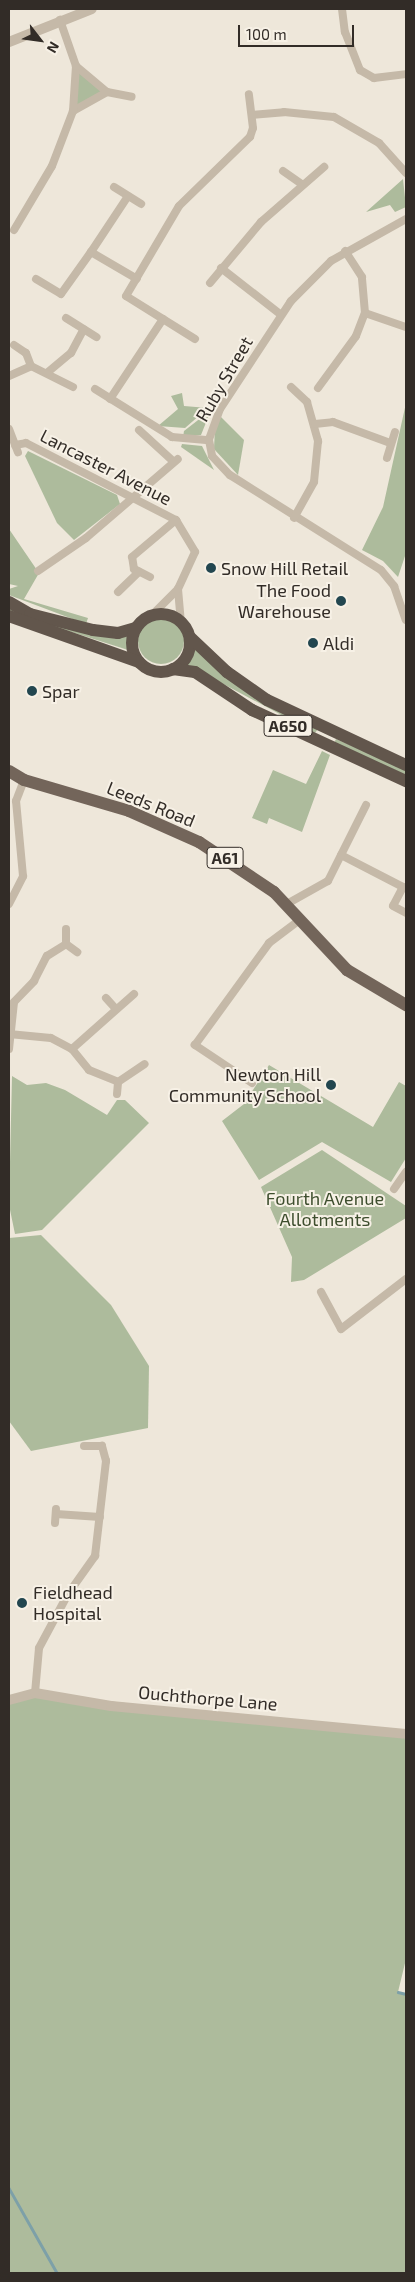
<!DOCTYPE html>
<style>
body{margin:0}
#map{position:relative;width:415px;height:2282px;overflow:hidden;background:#eee7da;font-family:"Exo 2",sans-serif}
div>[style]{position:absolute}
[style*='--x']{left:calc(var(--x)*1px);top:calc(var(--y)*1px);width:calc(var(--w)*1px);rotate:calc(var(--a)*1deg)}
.green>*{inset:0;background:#adbb9c}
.round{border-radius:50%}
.stream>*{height:2.5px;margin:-1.25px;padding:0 1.25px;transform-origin:1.25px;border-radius:1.25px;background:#7da0a8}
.minor>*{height:8px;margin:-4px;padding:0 4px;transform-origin:4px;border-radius:4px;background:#c5b9a8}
.tertiary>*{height:10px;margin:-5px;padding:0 5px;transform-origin:5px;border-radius:5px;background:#c5b9a8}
.primary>*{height:12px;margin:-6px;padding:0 6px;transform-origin:6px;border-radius:6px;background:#73655a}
.trunk>*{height:12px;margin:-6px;padding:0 6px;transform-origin:6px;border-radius:6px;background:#62564c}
.trunk>.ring{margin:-6px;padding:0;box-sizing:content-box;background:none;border:12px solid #62564c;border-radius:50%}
.dots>*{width:14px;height:14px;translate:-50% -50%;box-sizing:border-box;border:2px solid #f7f1e6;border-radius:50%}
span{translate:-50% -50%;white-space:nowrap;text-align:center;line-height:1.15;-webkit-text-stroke:4px #f7f1e6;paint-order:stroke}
.shield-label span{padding:1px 4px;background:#f7f1e6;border:1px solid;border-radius:4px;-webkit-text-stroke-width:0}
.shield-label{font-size:16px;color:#322c27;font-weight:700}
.street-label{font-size:18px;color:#322c27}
.poi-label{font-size:18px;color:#322c27}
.left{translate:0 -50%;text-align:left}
.right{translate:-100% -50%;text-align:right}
.park-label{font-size:18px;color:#3e4e2e}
.frame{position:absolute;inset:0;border:10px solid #322c27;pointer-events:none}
.north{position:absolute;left:15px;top:15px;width:50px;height:50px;-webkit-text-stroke:4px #f7f1e6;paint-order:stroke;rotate:120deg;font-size:14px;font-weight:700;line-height:20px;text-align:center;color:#322c27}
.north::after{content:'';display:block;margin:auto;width:18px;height:22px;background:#322c27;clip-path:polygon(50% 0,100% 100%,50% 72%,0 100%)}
.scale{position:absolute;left:238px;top:25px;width:116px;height:22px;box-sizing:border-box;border:2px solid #322c27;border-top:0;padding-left:6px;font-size:15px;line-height:18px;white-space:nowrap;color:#322c27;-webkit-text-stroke:4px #f7f1e6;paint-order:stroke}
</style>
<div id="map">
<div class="green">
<i style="clip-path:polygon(76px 66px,107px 92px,73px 111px)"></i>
<i style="clip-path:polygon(403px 179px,406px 207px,395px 212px,390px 205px,366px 212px)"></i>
<i style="clip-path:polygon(182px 393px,184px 406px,208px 408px,185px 428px,158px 426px,178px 409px,171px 396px)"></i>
<i style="clip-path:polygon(406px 403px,406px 553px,398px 577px,383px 561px,362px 550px,383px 507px)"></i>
<i style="clip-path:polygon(211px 410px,201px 435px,183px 437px,184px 431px)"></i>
<i style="clip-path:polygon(221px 417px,244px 440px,238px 475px,214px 449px,215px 427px)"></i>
<i style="clip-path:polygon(182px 444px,202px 446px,214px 470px,181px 447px)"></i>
<i style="clip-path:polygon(28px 451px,117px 495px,120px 504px,74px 540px,57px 523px,25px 456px)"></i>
<i style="clip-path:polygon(9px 529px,39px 573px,24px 599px,88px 618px,86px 624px,9px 595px,9px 589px,18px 586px,9px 584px)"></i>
<i style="clip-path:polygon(9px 605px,131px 635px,128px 650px,9px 612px)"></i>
<i class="round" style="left:138px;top:618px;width:46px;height:46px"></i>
<i style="clip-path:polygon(194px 648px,318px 729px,315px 733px,186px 664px)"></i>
<i style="clip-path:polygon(336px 739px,406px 769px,406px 775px,334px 743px)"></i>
<i style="clip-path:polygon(322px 751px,330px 755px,302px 832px,269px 818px,267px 824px,252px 818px,273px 770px,306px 784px)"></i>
<i style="clip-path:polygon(269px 1065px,373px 1127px,399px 1082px,406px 1086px,406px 1158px,391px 1182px,322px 1142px,259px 1180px,222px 1121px,244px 1104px)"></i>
<i style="clip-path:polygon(12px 1076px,27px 1085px,46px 1083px,65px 1090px,107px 1115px,117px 1100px,125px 1100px,149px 1123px,42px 1230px,15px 1234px,9px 1205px)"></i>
<i style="clip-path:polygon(322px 1150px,406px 1206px,406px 1218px,304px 1280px,291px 1282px,292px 1257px,261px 1187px)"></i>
<i style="clip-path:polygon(41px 1235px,111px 1305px,149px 1366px,148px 1428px,31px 1451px,9px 1421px,9px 1238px)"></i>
<i style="clip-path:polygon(35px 1693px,406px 1734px,406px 1959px,398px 1992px,406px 1994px,406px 2273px,9px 2273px,9px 1700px)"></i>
</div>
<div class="stream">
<i style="--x:398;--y:1992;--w:8;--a:14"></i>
<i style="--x:9;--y:2188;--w:98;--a:60.5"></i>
</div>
<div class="minor">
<i style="--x:342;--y:9;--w:23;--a:83"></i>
<i style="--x:345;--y:32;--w:41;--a:68.5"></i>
<i style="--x:360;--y:70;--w:16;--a:30"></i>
<i style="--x:374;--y:78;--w:32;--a:-7"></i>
<i style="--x:76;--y:66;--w:40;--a:40"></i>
<i style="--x:107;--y:92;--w:25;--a:11"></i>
<i style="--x:73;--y:111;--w:39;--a:-29"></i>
<i style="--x:252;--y:115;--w:32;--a:-5"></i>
<i style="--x:284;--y:112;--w:50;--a:5.7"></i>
<i style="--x:334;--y:117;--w:52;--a:30"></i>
<i style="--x:379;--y:143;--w:40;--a:48"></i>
<i style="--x:283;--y:171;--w:24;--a:35"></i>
<i style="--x:114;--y:187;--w:32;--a:32"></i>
<i style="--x:406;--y:219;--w:86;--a:150.8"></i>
<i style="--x:331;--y:261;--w:57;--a:135"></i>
<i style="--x:291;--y:301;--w:129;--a:123.3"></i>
<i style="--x:220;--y:409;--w:33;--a:110"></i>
<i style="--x:209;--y:440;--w:16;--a:79"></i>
<i style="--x:212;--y:456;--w:26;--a:47"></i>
<i style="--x:230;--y:475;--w:178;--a:32.2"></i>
<i style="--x:381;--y:570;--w:21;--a:51"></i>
<i style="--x:394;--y:586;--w:36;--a:71"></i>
<i style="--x:14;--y:230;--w:74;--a:-59.3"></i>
<i style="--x:52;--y:166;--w:59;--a:-69.1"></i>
<i style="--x:73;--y:111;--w:45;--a:-86.2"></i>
<i style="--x:76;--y:66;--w:49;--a:-109.2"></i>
<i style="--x:91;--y:252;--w:67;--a:-56.5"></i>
<i style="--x:221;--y:268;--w:75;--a:37.9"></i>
<i style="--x:36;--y:279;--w:29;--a:31"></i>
<i style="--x:61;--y:294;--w:52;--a:-54.5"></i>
<i style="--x:91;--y:252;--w:53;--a:30.4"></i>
<i style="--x:210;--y:283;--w:80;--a:-50.1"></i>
<i style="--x:261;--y:222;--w:84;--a:-41.1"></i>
<i style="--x:365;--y:313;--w:43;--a:18.9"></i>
<i style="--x:66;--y:318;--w:36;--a:32"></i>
<i style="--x:195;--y:339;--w:81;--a:-148.1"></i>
<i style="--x:126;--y:296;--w:104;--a:-59.5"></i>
<i style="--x:179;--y:206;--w:99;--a:-44.2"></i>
<i style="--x:250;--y:137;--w:9;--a:-72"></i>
<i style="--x:253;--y:128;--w:34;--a:-97"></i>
<i style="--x:14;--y:345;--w:14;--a:34"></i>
<i style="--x:26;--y:353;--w:14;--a:69"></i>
<i style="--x:48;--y:372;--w:30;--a:-40"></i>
<i style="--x:71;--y:353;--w:27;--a:-62"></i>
<i style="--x:9;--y:376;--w:24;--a:-24"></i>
<i style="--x:31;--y:366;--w:47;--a:26.6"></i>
<i style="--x:291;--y:387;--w:22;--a:43"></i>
<i style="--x:307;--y:402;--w:41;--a:74.2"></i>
<i style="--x:318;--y:441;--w:41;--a:95.6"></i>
<i style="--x:314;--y:482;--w:41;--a:119.1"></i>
<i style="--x:318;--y:388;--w:64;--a:-53.8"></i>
<i style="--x:356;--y:336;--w:25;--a:-69"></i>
<i style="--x:365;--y:313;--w:36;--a:-95"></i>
<i style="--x:362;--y:277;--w:31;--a:-123"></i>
<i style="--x:95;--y:389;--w:91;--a:31.9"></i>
<i style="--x:172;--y:437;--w:37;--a:5"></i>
<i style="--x:110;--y:399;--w:96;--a:-56.5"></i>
<i style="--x:315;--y:424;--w:18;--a:-6"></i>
<i style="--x:333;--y:422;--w:61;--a:20.2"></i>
<i style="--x:9;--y:429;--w:25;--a:69"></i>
<i style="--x:139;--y:430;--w:47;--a:42.4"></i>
<i style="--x:15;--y:445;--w:11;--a:-10"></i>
<i style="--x:26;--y:443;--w:169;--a:27.2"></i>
<i style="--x:176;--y:520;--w:37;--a:59"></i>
<i style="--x:195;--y:552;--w:41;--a:114.7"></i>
<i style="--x:178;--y:589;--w:33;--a:85"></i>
<i style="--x:387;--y:458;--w:27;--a:-73"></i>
<i style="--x:38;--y:571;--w:58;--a:-34.5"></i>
<i style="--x:86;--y:538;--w:121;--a:-40.7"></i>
<i style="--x:150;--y:577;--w:18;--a:-153"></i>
<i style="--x:134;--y:569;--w:12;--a:-99"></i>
<i style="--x:132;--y:557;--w:57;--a:-40.1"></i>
<i style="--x:118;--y:592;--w:29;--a:-44"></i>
<i style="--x:151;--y:616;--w:37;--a:-45"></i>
<i style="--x:341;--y:855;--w:70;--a:27.3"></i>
<i style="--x:403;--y:887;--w:21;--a:118"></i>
<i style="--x:393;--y:906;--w:15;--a:28"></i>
<i style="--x:9;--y:904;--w:31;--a:-63"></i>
<i style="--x:23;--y:876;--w:75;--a:-95.3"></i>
<i style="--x:16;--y:801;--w:22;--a:-69"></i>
<i style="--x:285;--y:905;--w:49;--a:-29.2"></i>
<i style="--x:328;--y:881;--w:85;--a:-63.4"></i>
<i style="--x:66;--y:944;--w:14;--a:36"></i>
<i style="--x:106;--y:998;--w:13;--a:48"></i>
<i style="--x:9;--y:1034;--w:42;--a:5.4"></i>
<i style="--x:51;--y:1038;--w:24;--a:28"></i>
<i style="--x:72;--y:1049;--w:27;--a:51"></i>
<i style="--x:89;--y:1070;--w:31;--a:22"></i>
<i style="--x:9;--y:1049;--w:47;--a:-83.9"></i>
<i style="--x:14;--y:1002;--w:29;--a:-46"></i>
<i style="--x:34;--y:981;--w:28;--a:-63"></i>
<i style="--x:47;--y:956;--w:22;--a:-32"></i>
<i style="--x:66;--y:944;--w:15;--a:-90"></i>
<i style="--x:72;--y:1049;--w:83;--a:-41.6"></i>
<i style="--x:252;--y:1083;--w:69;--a:-146.3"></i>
<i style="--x:195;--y:1045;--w:126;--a:-54"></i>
<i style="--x:269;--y:943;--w:36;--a:-37"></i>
<i style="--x:117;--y:1094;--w:12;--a:-85"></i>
<i style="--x:118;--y:1082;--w:32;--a:-34"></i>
<i style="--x:394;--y:1189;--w:21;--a:-55"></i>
<i style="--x:321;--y:1292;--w:42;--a:61.6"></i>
<i style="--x:341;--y:1329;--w:82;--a:-37.6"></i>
<i style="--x:56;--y:1514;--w:44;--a:3.9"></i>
<i style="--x:55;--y:1523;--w:14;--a:-86"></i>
<i style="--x:35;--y:1693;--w:45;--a:-84.9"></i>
<i style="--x:39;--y:1648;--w:61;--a:-61.8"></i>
<i style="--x:68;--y:1594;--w:47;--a:-54.6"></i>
<i style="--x:95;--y:1556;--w:96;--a:-83.4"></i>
<i style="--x:106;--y:1461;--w:16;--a:-105"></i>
<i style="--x:102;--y:1446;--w:18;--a:180"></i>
</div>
<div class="tertiary">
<i style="--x:9;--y:42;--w:89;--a:-21.7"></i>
<i style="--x:9;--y:1700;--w:27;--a:-15"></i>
<i style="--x:35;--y:1693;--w:77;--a:9.7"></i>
<i style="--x:111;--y:1706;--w:296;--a:5.4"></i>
</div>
<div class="primary">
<i style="--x:9;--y:771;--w:17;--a:31"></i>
<i style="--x:24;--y:780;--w:109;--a:16.4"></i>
<i style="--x:129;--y:811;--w:77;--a:23.9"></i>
<i style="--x:199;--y:842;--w:90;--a:33.7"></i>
<i style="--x:274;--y:892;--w:107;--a:46.9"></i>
<i style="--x:347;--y:970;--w:69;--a:30.7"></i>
</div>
<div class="trunk">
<i style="--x:9;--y:602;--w:24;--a:30"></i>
<i style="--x:30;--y:614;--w:65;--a:14.3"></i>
<i style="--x:93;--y:630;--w:25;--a:7"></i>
<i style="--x:118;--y:633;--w:19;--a:-16"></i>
<i class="ring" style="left:132px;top:614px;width:46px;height:46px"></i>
<i style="--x:9;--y:616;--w:138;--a:19.5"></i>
<i style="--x:190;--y:637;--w:51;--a:43.4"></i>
<i style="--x:227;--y:672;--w:49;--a:35"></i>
<i style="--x:267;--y:700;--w:153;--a:25.1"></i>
<i style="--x:173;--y:669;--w:22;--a:8"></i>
<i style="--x:195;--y:672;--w:69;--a:33.7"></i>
<i style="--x:252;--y:710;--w:170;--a:24.8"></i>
</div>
<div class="dots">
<i style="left:211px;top:568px;background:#22464f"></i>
<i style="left:341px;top:601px;background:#22464f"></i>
<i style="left:313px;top:643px;background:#22464f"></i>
<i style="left:32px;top:691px;background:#22464f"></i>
<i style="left:331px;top:1085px;background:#22464f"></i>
<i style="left:22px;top:1603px;background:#22464f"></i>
</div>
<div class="shield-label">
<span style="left:288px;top:726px">A650</span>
<span style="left:225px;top:858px">A61</span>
</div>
<div class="street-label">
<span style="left:224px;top:379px;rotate:-60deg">Ruby Street</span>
<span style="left:106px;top:467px;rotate:27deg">Lancaster Avenue</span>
<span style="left:151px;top:804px;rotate:22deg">Leeds Road</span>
<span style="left:208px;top:1698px;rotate:5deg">Ouchthorpe Lane</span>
</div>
<div class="poi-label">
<span class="left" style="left:221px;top:568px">Snow Hill Retail</span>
<span class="right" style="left:331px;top:601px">The Food<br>Warehouse</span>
<span class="left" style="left:323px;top:643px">Aldi</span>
<span class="left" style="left:42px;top:691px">Spar</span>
<span class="right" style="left:321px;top:1085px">Newton Hill<br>Community School</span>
<span class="left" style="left:33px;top:1603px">Fieldhead<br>Hospital</span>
</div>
<div class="park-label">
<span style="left:325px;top:1209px">Fourth Avenue<br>Allotments</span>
</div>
<div class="frame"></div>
<div class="north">N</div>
<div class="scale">100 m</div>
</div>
